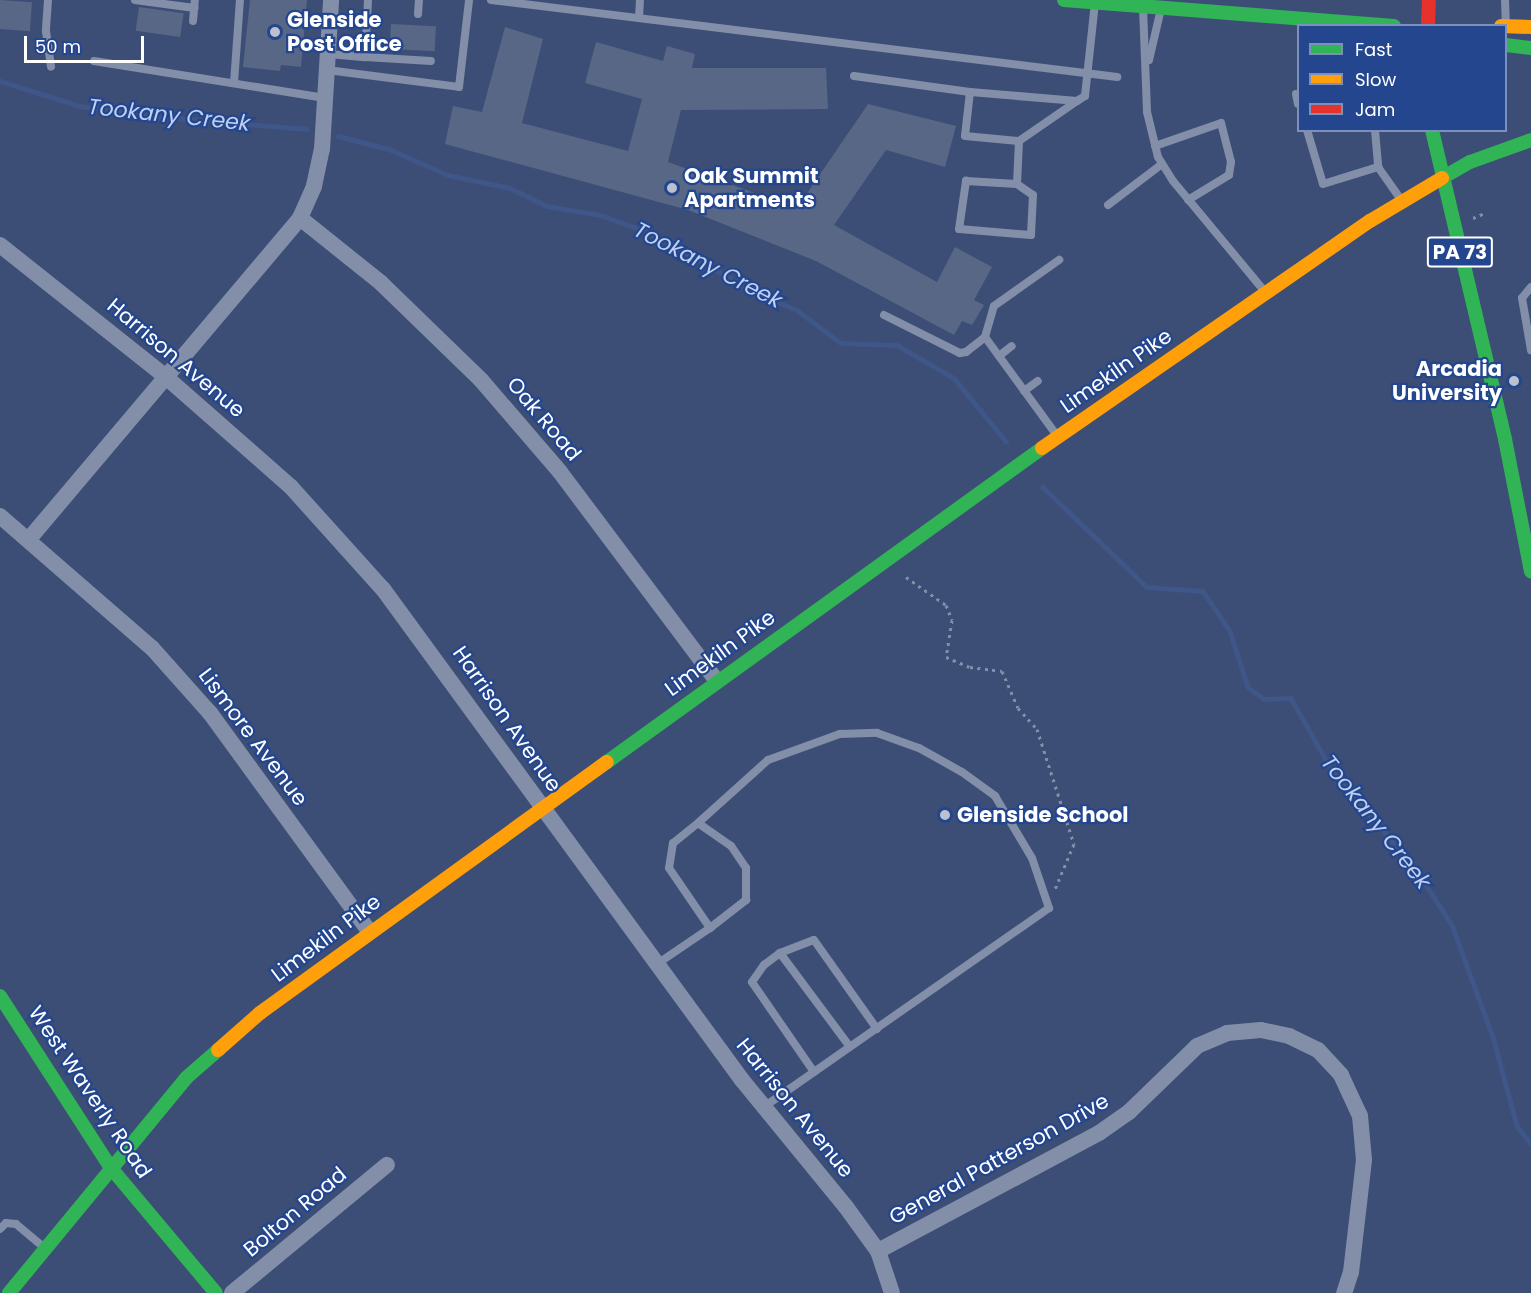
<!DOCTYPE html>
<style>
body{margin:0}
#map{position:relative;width:1531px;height:1293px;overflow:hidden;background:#3c4e76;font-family:Poppins,sans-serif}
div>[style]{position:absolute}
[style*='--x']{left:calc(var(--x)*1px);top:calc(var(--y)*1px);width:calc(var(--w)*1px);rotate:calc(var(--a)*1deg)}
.stream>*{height:4.5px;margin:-2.25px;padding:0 2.25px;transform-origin:2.25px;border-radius:2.25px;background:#3e5688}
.building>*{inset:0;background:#586786;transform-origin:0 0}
.path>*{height:3px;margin-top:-1.5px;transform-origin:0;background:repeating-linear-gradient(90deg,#838fa9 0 3px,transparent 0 7.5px)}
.lane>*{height:8px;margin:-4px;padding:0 4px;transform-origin:4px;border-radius:4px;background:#838fa9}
.street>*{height:16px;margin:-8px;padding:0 8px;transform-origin:8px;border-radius:8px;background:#838fa9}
.fast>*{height:14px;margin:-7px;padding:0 7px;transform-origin:7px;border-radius:7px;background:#30b455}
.slow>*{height:14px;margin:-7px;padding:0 7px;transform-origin:7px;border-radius:7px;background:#ff9f0a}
.jam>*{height:14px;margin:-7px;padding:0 7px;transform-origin:7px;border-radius:7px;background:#e5322d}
.dots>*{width:16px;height:16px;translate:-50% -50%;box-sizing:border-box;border:3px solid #23468e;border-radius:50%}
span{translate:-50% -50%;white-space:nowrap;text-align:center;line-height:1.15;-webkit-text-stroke:4.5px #23468e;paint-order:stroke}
.shield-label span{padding:2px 4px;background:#23468e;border:2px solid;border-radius:4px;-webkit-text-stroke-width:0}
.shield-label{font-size:20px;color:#fff;font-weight:700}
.poi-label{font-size:21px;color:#fff;font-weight:700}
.left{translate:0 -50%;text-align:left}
.right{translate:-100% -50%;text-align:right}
.street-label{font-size:21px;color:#fff}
.water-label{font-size:22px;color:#bfd1f2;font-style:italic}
.legend{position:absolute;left:1297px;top:24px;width:210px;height:108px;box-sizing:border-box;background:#23468e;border:2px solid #7b90bb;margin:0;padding:8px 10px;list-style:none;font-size:18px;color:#fff}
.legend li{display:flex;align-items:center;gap:12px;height:30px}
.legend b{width:30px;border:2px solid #7b90bb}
.scale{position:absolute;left:24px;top:36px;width:120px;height:27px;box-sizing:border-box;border:3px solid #fff;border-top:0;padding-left:8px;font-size:18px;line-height:21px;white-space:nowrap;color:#fff;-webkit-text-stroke:4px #23468e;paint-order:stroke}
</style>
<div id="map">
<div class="stream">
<i style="--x:0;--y:81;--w:84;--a:17.4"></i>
<i style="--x:80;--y:106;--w:62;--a:8.4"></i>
<i style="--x:141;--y:115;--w:166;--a:4.8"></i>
<i style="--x:338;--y:136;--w:53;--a:14.3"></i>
<i style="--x:389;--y:149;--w:64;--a:23.8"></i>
<i style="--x:448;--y:175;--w:63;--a:11.8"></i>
<i style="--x:510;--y:188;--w:41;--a:25.9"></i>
<i style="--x:547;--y:206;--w:54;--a:9.6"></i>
<i style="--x:600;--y:215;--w:51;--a:19.5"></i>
<i style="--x:648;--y:232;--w:129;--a:29.4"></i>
<i style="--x:760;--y:295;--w:40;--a:22"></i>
<i style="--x:797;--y:310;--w:55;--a:36.9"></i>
<i style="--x:841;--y:343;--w:56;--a:2"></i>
<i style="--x:897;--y:345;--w:66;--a:30.1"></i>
<i style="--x:954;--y:378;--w:82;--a:50.5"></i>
<i style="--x:1043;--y:487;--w:144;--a:43.9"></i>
<i style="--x:1147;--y:587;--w:56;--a:4.1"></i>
<i style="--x:1203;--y:591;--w:48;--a:56"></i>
<i style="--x:1230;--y:631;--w:59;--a:72.2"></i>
<i style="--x:1248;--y:687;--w:20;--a:37"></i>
<i style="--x:1264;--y:699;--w:27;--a:-2"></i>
<i style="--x:1291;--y:698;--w:87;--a:60.5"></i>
<i style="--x:1334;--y:774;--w:124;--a:49.2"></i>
<i style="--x:1415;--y:868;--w:68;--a:57"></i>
<i style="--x:1452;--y:925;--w:122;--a:69.9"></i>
<i style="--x:1494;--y:1040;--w:89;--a:75"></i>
<i style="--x:1517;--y:1126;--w:22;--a:51"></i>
</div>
<div class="building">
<i style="left:0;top:0;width:32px;height:29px;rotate:4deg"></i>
<i style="clip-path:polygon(250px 0,307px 0,301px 67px,281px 65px,280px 71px,243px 67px)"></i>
<i style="left:139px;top:7px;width:45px;height:24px;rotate:8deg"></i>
<i style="left:391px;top:24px;width:45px;height:25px;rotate:3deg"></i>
<i style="clip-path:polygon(505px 27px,543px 39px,522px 123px,628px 151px,642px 99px,585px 83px,596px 42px,663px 61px,667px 46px,695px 54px,692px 68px,826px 68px,828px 109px,681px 110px,668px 162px,797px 208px,868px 104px,956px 126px,945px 167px,886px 150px,834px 225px,937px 282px,955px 247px,992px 267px,974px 300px,984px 305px,972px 325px,962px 321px,954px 335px,816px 261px,688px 210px,445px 144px,453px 106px,482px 112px)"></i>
</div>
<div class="path">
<i style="--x:1473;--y:218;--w:13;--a:-23"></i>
<i style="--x:906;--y:577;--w:49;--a:35"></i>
<i style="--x:946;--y:605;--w:16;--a:68"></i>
<i style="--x:952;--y:620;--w:37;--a:99"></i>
<i style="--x:946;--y:657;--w:26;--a:23"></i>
<i style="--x:970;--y:667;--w:32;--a:7"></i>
<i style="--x:1002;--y:671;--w:40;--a:66.6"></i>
<i style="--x:1018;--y:708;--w:28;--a:48"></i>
<i style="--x:1037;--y:729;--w:121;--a:72.2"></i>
<i style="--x:1074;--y:844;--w:49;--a:112.9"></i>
</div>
<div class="lane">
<i style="--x:48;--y:0;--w:31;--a:94"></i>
<i style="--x:46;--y:31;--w:36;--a:82"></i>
<i style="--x:135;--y:0;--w:60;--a:7.7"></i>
<i style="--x:491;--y:0;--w:631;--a:7.01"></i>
<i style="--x:1505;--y:0;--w:25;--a:88"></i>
<i style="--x:1143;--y:7;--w:105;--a:87.8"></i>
<i style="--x:1147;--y:112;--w:46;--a:76.3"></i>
<i style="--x:1158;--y:157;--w:28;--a:58"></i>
<i style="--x:1173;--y:181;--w:146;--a:50.3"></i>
<i style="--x:418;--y:14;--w:14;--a:-86"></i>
<i style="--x:639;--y:18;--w:18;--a:-87"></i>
<i style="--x:193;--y:21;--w:21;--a:-85"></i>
<i style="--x:328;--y:54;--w:37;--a:5"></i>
<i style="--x:365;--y:57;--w:57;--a:-87"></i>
<i style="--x:365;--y:57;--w:66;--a:3.5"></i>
<i style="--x:1149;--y:60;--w:52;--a:-76.8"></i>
<i style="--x:94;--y:61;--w:234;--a:9.1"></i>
<i style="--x:327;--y:70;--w:133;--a:7.3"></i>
<i style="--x:459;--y:87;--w:88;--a:-83.4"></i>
<i style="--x:854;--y:76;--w:117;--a:7.9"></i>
<i style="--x:234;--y:83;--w:83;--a:-85.9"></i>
<i style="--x:1296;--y:94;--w:10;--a:79"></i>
<i style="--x:1077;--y:101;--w:107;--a:-175.2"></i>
<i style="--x:970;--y:92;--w:44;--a:96.5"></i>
<i style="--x:965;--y:136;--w:54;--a:5.3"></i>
<i style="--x:1019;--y:141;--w:70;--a:-34.6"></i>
<i style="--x:1077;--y:101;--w:9;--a:-32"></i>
<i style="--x:1085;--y:96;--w:94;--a:-83.9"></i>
<i style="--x:1307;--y:130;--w:56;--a:73.5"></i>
<i style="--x:1323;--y:184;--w:58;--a:-17.2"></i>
<i style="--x:1378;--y:167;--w:42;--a:54.8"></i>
<i style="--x:1375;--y:130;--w:37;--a:85"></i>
<i style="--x:1155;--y:146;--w:70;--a:-19.2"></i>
<i style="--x:1221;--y:123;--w:40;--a:75.6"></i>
<i style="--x:1231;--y:162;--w:13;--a:99"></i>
<i style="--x:1229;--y:175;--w:48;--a:148.6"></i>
<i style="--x:1017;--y:184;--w:19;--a:35"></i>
<i style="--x:1033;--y:195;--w:40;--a:92.9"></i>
<i style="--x:1031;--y:235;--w:72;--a:-175.2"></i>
<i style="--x:959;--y:229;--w:49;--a:-81.7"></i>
<i style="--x:966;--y:181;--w:51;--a:3.4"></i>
<i style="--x:1017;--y:184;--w:43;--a:-87.3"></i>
<i style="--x:1108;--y:205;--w:68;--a:-37.2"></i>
<i style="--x:1531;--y:287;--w:14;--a:129"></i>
<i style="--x:1522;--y:298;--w:53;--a:80.2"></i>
<i style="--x:884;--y:315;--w:85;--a:26.6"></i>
<i style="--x:960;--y:353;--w:6;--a:-9"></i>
<i style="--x:966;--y:352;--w:24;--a:-38"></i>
<i style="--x:985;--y:337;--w:32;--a:-74"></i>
<i style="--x:994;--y:306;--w:80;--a:-35.3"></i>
<i style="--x:985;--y:337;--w:124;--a:53.9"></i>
<i style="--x:999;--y:356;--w:16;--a:-38"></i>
<i style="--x:1024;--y:391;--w:17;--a:-36"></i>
<i style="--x:698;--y:823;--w:94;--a:-42"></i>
<i style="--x:768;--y:760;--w:77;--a:-19.9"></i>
<i style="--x:840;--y:734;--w:37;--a:-2"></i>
<i style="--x:877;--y:733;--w:45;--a:19.7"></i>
<i style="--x:919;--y:748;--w:49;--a:29.2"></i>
<i style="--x:962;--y:772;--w:41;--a:36"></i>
<i style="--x:995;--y:796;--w:72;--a:59.2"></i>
<i style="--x:1032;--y:858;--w:53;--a:71.2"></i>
<i style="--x:1049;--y:908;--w:348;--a:145.1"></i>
<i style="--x:780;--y:953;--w:117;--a:53.3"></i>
<i style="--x:657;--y:964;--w:64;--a:-34.2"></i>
<i style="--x:710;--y:928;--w:46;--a:-37.9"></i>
<i style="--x:746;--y:900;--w:32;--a:-90"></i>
<i style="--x:746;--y:868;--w:27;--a:-124"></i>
<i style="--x:731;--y:846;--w:40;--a:-145.1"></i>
<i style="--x:698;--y:823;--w:32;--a:141"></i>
<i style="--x:673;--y:843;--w:25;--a:99"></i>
<i style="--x:669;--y:868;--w:73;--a:55.7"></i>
<i style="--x:814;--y:1072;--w:109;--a:-124.6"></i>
<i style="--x:752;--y:982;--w:21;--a:-55"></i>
<i style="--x:764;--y:965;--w:20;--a:-37"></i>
<i style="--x:780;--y:953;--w:36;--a:-21"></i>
<i style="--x:814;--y:940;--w:109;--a:54.7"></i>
<i style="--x:0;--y:1229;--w:8;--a:-45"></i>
<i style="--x:6;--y:1223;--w:10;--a:6"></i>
<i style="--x:16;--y:1224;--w:38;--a:40"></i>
</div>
<div class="street">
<i style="--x:300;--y:218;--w:104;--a:38.7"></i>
<i style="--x:381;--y:283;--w:139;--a:44.1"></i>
<i style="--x:481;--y:380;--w:121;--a:49.3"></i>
<i style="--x:560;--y:472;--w:261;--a:53.1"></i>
<i style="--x:0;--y:245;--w:213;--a:38.5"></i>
<i style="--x:167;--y:378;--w:165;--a:41.3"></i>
<i style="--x:291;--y:487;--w:137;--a:48"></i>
<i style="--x:383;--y:589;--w:608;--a:53.83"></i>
<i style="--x:742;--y:1080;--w:164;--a:50.7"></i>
<i style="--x:846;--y:1207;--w:54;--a:54"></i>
<i style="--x:878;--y:1251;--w:44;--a:71.6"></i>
<i style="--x:0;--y:516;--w:201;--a:41"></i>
<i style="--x:152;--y:648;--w:87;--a:48.3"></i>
<i style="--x:210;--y:713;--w:270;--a:53.9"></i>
<i style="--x:29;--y:539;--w:420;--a:-49.8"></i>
<i style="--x:300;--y:218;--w:35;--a:-66"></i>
<i style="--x:314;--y:186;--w:38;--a:-78"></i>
<i style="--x:322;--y:149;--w:149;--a:-86.5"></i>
<i style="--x:878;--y:1251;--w:251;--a:-28.1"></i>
<i style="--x:1099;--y:1133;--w:37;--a:-35"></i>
<i style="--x:1129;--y:1112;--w:95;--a:-44.1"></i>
<i style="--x:1197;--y:1046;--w:33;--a:-23"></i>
<i style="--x:1227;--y:1033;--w:34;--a:-5"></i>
<i style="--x:1261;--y:1030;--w:29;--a:12"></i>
<i style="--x:1289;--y:1036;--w:32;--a:26"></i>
<i style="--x:1318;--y:1050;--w:34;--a:47"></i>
<i style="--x:1341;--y:1075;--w:45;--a:65.1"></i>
<i style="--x:1360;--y:1116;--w:44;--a:84.8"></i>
<i style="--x:1364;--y:1160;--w:113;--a:96.6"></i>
<i style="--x:1351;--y:1272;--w:22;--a:108"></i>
<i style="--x:232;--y:1293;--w:201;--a:-39.6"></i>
</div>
<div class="fast">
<i style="--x:1064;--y:0;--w:331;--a:4.5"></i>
<i style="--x:1506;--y:45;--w:25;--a:7"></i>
<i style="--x:1432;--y:130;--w:318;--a:76.7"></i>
<i style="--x:1505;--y:439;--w:135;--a:78.9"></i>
<i style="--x:1442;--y:178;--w:32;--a:-30"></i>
<i style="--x:1470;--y:162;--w:65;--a:-19.8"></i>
<i style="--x:607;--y:762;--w:536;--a:-35.82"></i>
<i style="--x:0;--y:996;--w:205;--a:57.2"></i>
<i style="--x:111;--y:1168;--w:163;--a:50"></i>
<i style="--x:9;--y:1293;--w:278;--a:-50.5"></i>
<i style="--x:186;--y:1078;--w:43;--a:-41.2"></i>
</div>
<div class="slow">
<i style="--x:1501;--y:26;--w:30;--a:2"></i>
<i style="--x:1042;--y:448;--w:399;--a:-34.7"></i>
<i style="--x:1370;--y:221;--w:84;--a:-30.8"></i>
<i style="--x:218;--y:1050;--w:56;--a:-41.4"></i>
<i style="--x:260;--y:1013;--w:428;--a:-35.9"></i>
</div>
<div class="jam">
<i style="--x:1428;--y:26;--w:26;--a:-88"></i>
</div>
<div class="dots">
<i style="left:275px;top:32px;background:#bbc1cf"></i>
<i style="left:672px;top:188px;background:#bbc1cf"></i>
<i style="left:1514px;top:381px;background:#bbc1cf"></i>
<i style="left:945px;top:815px;background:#bbc1cf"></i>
</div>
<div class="shield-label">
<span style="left:1460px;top:252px">PA 73</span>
</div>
<div class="poi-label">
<span class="left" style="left:287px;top:32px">Glenside<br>Post Office</span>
<span class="left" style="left:684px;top:188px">Oak Summit<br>Apartments</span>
<span class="right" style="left:1502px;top:381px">Arcadia<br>University</span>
<span class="left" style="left:957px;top:815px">Glenside School</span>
</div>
<div class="street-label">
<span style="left:176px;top:358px;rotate:40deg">Harrison Avenue</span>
<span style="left:1116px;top:371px;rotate:-35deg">Limekiln Pike</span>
<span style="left:544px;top:419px;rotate:50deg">Oak Road</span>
<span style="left:720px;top:653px;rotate:-36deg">Limekiln Pike</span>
<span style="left:507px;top:719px;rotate:55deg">Harrison Avenue</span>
<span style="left:253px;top:737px;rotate:53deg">Lismore Avenue</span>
<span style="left:326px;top:938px;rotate:-37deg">Limekiln Pike</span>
<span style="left:90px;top:1092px;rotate:56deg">West Waverly Road</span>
<span style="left:795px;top:1108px;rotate:51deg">Harrison Avenue</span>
<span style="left:999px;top:1159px;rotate:-29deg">General Patterson Drive</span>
<span style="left:295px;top:1212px;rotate:-40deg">Bolton Road</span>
</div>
<div class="water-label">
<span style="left:169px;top:115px;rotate:6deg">Tookany Creek</span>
<span style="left:708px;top:265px;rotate:27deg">Tookany Creek</span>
<span style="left:1376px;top:822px;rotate:52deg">Tookany Creek</span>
</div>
<ul class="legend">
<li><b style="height:8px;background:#30b455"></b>Fast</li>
<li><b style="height:8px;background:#ff9f0a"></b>Slow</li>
<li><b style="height:8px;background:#e5322d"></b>Jam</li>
</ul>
<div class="scale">50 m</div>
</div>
